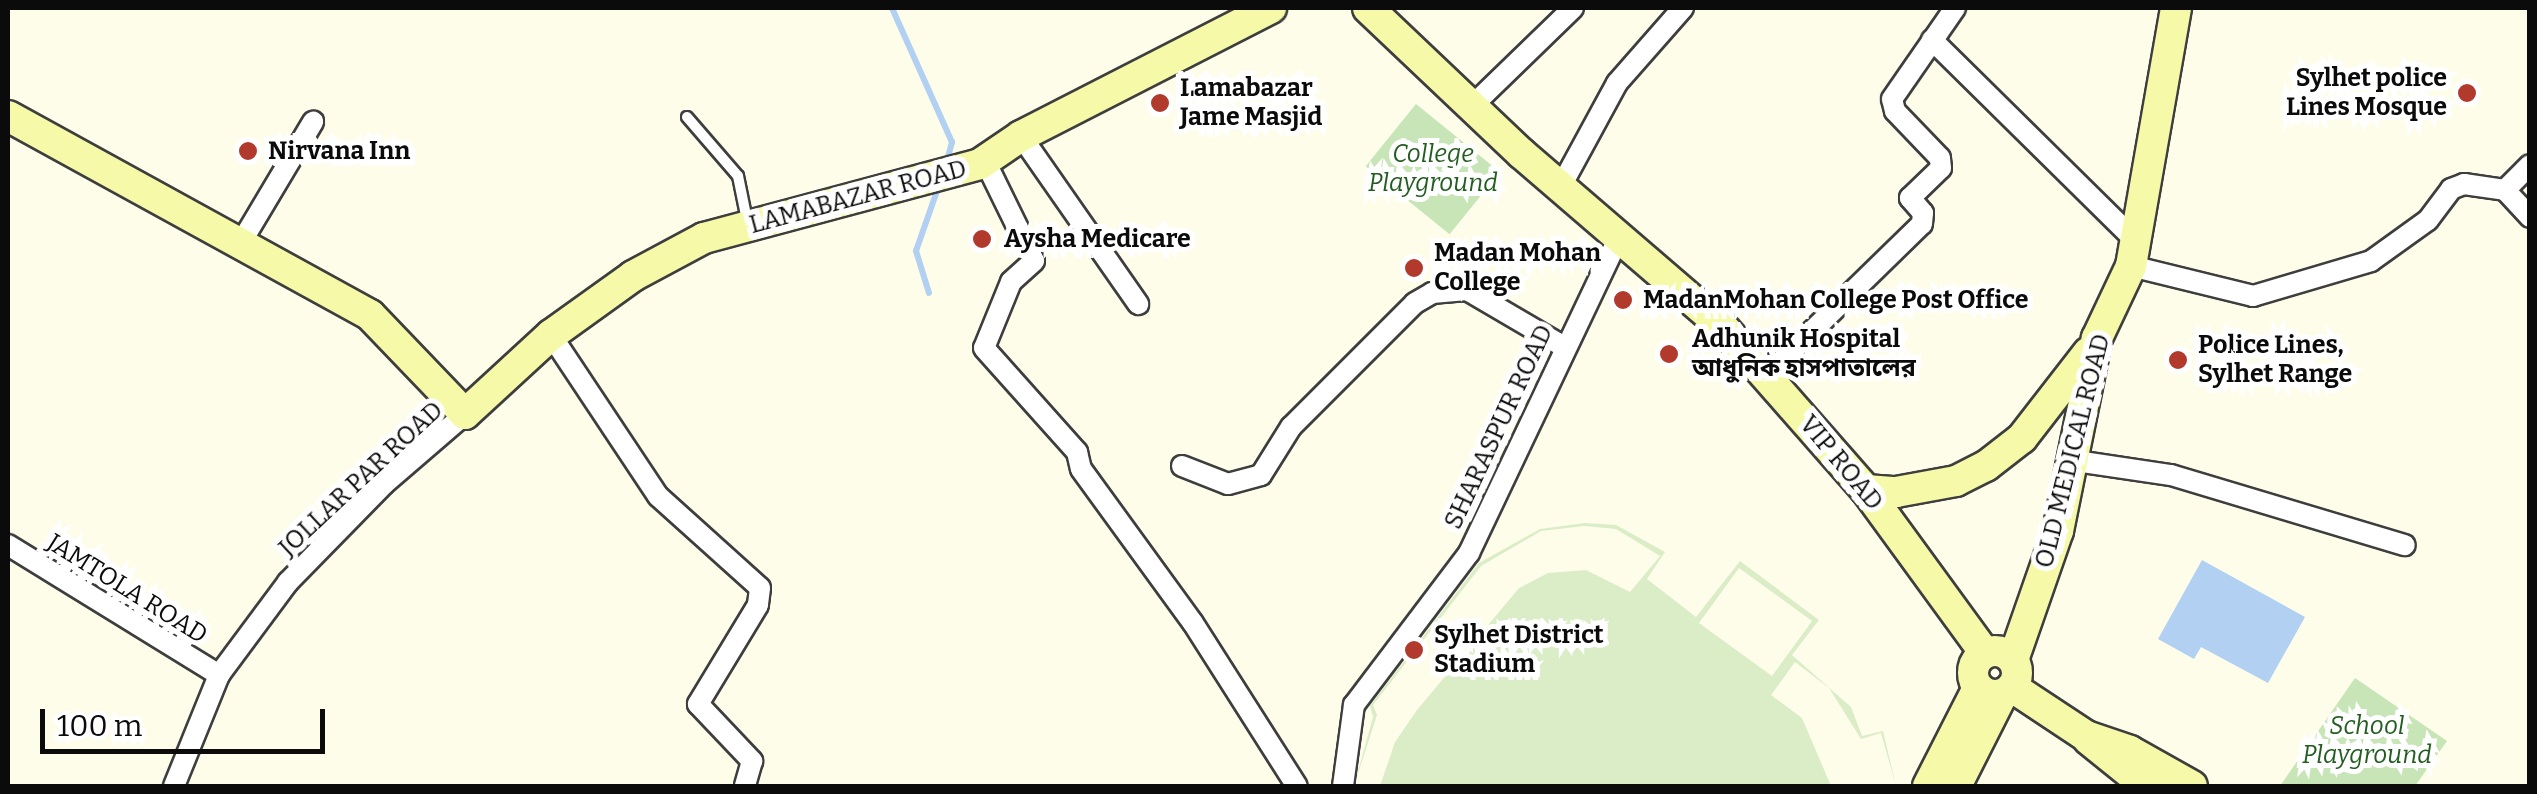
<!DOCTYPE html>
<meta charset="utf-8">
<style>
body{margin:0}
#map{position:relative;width:2537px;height:794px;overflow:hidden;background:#fefdea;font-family:Bitter,"Noto Sans Bengali",serif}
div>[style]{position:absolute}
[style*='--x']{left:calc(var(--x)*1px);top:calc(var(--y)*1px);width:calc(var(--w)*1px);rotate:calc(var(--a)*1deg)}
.green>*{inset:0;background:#c7e5b6;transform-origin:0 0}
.pitch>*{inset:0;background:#daedc7}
.water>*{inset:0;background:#b2d0f2}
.stream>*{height:6px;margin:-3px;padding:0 3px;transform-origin:3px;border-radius:3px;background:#b2d0f2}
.roads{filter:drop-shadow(2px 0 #3e3e3e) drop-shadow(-2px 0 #3e3e3e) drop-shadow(0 2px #3e3e3e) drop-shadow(0 -2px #3e3e3e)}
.lane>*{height:10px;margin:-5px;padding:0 5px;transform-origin:5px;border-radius:5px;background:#fff}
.street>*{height:20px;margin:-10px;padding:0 10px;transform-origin:10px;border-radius:10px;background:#fff}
.secondary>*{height:30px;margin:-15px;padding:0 15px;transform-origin:15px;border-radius:15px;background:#f6faa8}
.secondary>.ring{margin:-15px;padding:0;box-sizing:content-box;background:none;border:30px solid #f6faa8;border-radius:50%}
.dots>*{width:28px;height:28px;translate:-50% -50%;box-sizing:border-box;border:5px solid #fff;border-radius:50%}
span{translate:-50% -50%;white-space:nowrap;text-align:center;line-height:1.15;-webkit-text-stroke:10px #fff;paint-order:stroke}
.poi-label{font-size:25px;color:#0b0b0b;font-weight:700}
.right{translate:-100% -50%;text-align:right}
.left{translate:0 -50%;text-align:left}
.park-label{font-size:25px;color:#235d20;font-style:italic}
.street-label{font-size:25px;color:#0b0b0b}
.frame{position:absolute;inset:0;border:10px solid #0b0b0b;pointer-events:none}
.scale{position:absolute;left:40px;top:709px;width:285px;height:45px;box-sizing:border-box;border:5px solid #0b0b0b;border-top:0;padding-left:12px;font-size:30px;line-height:35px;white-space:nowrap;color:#0b0b0b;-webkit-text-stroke:8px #fff;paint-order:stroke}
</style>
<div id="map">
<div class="green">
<i style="left:1416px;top:104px;width:108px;height:80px;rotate:39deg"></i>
<i style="clip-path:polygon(2355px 678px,2447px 741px,2415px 786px,2280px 786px)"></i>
</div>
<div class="pitch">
<i style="clip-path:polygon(evenodd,1585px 523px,1616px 525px,1665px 552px,1647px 579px,1696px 617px,1740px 561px,1819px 620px,1792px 655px,1851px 707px,1862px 736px,1883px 731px,1896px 786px,1881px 733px,1861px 739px,1829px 688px,1795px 662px,1771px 695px,1802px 718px,1831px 786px,1380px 786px,1395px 742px,1417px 710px,1519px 588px,1548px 573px,1586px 570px,1630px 592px,1660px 556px,1616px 529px,1584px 526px,1541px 531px,1481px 566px,1373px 705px,1377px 715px,1354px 786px,1373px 717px,1370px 706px,1479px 563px,1540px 529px,1585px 523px,1739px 568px,1812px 621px,1772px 676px,1699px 623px,1739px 568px)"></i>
</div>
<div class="water">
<i style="clip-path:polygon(2202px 560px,2305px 617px,2268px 683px,2201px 647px,2194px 659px,2158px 639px)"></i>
</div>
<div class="stream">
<i style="--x:892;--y:8;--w:147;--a:65.9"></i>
<i style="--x:952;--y:142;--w:23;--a:105"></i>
<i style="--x:929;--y:293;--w:44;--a:-107.2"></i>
<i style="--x:916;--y:251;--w:70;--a:-70.8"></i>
</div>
<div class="roads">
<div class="lane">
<i style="--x:687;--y:117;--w:78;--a:49.2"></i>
<i style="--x:738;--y:176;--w:50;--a:78.5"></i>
</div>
<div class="street">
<i style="--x:1932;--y:40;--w:284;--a:44.6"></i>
<i style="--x:1471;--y:107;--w:142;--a:-44.1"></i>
<i style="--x:1021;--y:136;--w:205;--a:55.1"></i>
<i style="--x:985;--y:161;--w:111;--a:63.9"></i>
<i style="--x:1034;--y:261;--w:31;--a:138"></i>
<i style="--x:1011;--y:282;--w:71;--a:112.2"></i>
<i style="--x:984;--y:348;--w:140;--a:48.2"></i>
<i style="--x:1077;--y:452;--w:17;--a:77"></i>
<i style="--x:1081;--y:469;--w:190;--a:54"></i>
<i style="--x:1193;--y:623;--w:193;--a:57.5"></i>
<i style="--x:1560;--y:188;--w:119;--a:-61.5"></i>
<i style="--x:1617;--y:83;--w:100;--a:-48.7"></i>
<i style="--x:2505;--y:190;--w:35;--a:-45"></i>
<i style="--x:242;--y:241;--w:139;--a:-59.2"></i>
<i style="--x:2131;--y:266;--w:126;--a:13.8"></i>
<i style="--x:2253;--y:296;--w:123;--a:-16.5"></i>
<i style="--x:2371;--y:261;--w:70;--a:-35.7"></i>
<i style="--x:2428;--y:220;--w:39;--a:-53"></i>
<i style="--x:2451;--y:189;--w:14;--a:-21"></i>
<i style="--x:2464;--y:184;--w:41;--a:8.3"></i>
<i style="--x:2505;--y:190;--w:37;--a:47"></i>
<i style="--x:551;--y:335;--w:193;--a:56.4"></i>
<i style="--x:658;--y:496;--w:137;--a:42"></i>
<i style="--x:760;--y:588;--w:17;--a:97"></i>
<i style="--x:758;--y:605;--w:116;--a:121.2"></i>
<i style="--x:698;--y:704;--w:79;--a:46.5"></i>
<i style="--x:752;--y:761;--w:26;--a:106"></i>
<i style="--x:1767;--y:375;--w:216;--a:-44.3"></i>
<i style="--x:1922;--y:224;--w:11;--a:-85"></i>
<i style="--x:1923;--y:213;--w:20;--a:-131"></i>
<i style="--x:1910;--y:198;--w:43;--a:-44.1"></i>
<i style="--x:1941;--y:168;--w:10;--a:-96"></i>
<i style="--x:1940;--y:158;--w:65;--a:-133.8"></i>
<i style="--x:1895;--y:111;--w:12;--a:-104"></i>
<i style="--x:1892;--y:99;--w:111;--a:-55.3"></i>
<i style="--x:2076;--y:461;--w:96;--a:8.4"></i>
<i style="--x:2171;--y:475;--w:244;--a:16.7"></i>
<i style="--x:1182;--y:466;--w:49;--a:21.4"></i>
<i style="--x:1228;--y:484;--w:34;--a:-15"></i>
<i style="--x:1261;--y:475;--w:57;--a:-58"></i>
<i style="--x:1291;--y:427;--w:175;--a:-45"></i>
<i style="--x:1415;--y:303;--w:20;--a:-30"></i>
<i style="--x:1432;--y:293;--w:35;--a:-5"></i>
<i style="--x:1467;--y:290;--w:111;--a:30.3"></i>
<i style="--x:8;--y:545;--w:248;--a:31.6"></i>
<i style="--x:174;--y:786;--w:120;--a:-67.9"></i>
<i style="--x:219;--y:675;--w:116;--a:-53.4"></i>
<i style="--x:288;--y:582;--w:137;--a:-45.6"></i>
<i style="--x:384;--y:484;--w:107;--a:-40.8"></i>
<i style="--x:1343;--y:786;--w:82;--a:-82.3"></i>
<i style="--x:1354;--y:705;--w:191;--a:-52.9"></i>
<i style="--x:1469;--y:553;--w:348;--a:-64.6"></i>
</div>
<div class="secondary">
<i style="--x:1368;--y:8;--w:212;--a:43.5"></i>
<i style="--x:1522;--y:154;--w:262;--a:40.7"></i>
<i style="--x:1721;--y:325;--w:220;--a:48.7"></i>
<i style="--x:1866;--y:490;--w:202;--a:53.9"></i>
<i style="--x:8;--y:116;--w:413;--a:28.8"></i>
<i style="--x:370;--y:315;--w:137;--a:46.2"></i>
<i style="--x:465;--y:414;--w:117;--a:-42.6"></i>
<i style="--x:551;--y:335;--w:101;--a:-35.7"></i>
<i style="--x:633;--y:276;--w:81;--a:-28.2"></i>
<i style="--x:704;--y:238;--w:286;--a:-15"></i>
<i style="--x:980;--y:164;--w:50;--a:-34.3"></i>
<i style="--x:1021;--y:136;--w:281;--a:-27.1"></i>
<i style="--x:1866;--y:490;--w:30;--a:4"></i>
<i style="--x:1896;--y:492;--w:61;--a:-10.4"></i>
<i style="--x:1956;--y:481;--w:34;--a:-27"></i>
<i style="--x:1986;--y:466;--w:46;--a:-37.9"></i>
<i style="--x:2022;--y:438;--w:108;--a:-52.2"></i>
<i class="ring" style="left:1973px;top:651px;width:14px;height:14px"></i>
<i style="--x:2013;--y:660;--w:137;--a:-70.8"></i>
<i style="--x:2058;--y:531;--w:197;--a:-78.6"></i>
<i style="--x:2097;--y:338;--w:80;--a:-64.7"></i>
<i style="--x:2131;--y:266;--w:262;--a:-80.1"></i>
<i style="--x:2012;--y:687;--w:89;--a:33.5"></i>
<i style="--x:2086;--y:736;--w:46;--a:18.8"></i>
<i style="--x:2130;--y:751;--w:71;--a:29.4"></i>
<i style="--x:2088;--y:739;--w:75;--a:39"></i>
<i style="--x:1928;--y:786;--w:110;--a:-63"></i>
<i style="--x:1956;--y:786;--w:102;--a:-63.2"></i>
</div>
</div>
<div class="dots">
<i style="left:2467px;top:93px;background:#b13a2c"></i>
<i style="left:1160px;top:103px;background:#b13a2c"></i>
<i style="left:248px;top:151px;background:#b13a2c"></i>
<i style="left:982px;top:239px;background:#b13a2c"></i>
<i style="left:1414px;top:268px;background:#b13a2c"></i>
<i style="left:1623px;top:300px;background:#b13a2c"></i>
<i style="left:1669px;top:354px;background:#b13a2c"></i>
<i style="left:2178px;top:360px;background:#b13a2c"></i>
<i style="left:1414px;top:650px;background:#b13a2c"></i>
</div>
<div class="poi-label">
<span class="right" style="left:2447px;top:93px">Sylhet police<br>Lines Mosque</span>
<span class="left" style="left:1180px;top:103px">Lamabazar<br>Jame Masjid</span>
<span class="left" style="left:268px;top:151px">Nirvana Inn</span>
<span class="left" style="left:1004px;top:239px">Aysha Medicare</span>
<span class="left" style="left:1434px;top:268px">Madan Mohan<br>College</span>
<span class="left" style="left:1643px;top:300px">MadanMohan College Post Office</span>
<span class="left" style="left:1692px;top:354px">Adhunik Hospital<br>আধুনিক হাসপাতালের</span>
<span class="left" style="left:2198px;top:360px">Police Lines,<br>Sylhet Range</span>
<span class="left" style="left:1434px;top:650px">Sylhet District<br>Stadium</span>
</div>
<div class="park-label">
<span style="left:1433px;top:169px">College<br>Playground</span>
<span style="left:2367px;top:741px">School<br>Playground</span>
</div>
<div class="street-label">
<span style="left:858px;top:197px;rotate:-15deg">LAMABAZAR ROAD</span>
<span style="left:1499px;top:427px;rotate:-65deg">SHARASPUR ROAD</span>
<span style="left:2073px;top:451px;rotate:-76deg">OLD MEDICAL ROAD</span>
<span style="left:1841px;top:463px;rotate:50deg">VIP ROAD</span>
<span style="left:361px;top:479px;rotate:-43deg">JOLLAR PAR ROAD</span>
<span style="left:127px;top:589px;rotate:32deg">JAMTOLA ROAD</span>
</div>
<div class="frame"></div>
<div class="scale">100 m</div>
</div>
